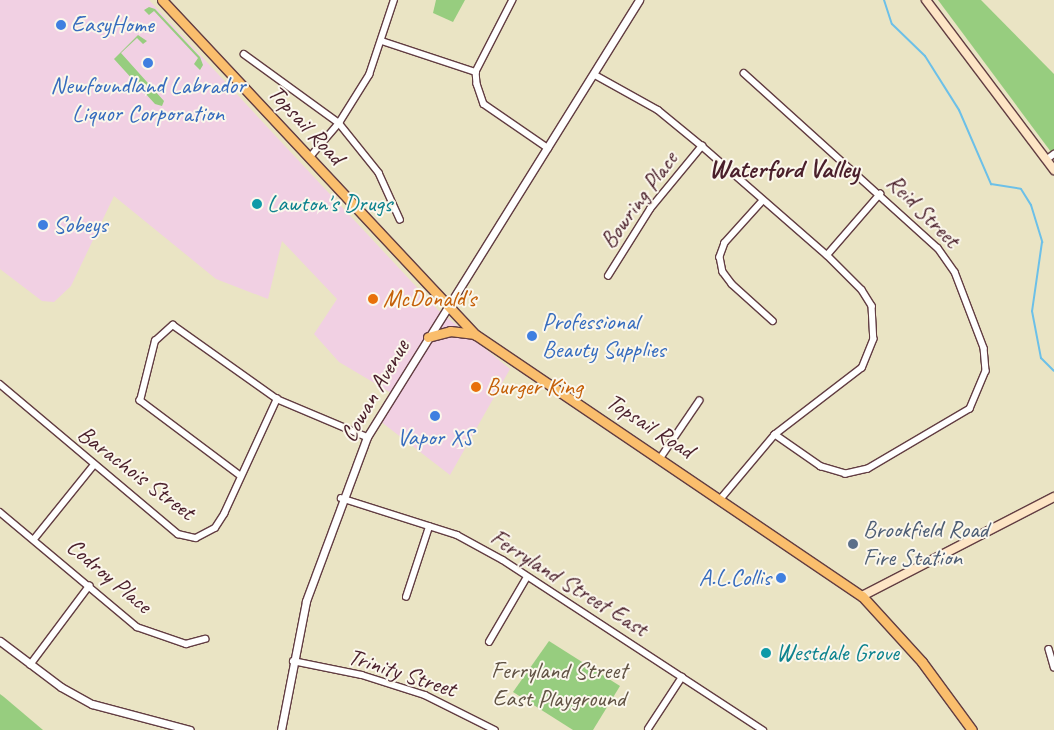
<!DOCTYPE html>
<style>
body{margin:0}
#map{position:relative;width:1054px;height:730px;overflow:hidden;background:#eae4c4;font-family:Caveat,sans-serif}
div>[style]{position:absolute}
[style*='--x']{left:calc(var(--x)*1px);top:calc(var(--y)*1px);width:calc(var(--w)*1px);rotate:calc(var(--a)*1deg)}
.built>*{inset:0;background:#f1d0e3}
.green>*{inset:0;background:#97cd7f}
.stream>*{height:2px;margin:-1px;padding:0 1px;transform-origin:1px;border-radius:1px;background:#6cc0e8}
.roads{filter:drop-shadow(1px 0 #623d42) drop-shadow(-1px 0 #623d42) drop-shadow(0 1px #623d42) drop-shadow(0 -1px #623d42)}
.minor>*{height:5.5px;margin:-2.75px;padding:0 2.75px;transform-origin:2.75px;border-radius:2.75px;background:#fff}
.tertiary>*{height:7px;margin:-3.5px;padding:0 3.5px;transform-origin:3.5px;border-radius:3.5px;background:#fff}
.secondary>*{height:8px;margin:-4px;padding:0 4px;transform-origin:4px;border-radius:4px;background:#fde5c5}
.primary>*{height:9px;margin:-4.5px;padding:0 4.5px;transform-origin:4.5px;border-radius:4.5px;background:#fabe6d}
.dots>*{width:14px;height:14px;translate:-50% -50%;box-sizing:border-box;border:2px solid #fbf7ec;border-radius:50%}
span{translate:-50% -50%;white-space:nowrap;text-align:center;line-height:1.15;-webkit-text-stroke:4px #fbf7ec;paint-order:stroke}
.shop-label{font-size:24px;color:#366cbe}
.left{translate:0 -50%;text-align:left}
.right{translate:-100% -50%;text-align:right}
.street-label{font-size:24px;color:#4a1f2b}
.culture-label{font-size:24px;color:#0d838f}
.food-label{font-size:24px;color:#c56008}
.service-label{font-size:24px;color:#4e5e75}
.park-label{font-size:24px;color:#615344}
.quarter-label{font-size:26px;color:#4a1f2b;font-weight:700}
</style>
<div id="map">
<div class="built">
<i style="clip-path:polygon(0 0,149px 0,438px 310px,510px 369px,450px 475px,380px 421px,398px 397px,339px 362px,314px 334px,337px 299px,282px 241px,268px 299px,216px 279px,114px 196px,71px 286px,54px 302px,42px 301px,0 269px)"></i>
</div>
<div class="green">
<i style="clip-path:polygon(436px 0,465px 0,453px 22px,433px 13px)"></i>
<i style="clip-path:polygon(938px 0,981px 0,1054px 74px,1054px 156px)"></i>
<i style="clip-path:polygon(149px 7px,155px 9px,200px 57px,203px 65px,200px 70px,194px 64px,198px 58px,154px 11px,149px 15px,144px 10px)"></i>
<i style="clip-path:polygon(138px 35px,147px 41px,143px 44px,137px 38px,121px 53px,164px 101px,162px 106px,155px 104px,114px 59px)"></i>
<i style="clip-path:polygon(549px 641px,620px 686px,593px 730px,573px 730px,513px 692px)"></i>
<i style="clip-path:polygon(0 694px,4px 697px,43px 730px,0 730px)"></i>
</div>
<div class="stream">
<i style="--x:884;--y:0;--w:25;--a:72"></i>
<i style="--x:892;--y:24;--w:46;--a:44.1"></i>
<i style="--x:925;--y:56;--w:64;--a:57.8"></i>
<i style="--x:959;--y:110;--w:81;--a:66.6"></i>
<i style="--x:991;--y:184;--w:30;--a:9"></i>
<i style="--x:1021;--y:189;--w:19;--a:58"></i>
<i style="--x:1031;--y:205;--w:39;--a:73"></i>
<i style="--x:1042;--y:242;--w:70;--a:98.2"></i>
<i style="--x:1032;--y:311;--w:48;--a:79.2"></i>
<i style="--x:1041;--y:358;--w:18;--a:45"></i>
</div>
<div class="roads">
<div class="minor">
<i style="--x:513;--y:0;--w:81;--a:117.2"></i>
<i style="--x:476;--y:72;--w:12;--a:85"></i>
<i style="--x:477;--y:84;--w:21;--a:71"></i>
<i style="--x:484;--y:104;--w:78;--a:34.5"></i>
<i style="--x:382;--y:41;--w:99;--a:18.3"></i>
<i style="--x:244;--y:54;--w:117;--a:36"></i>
<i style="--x:339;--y:123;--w:64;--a:51.3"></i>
<i style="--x:379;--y:173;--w:51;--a:65.5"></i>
<i style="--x:744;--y:73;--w:261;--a:42.1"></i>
<i style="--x:938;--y:248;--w:29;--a:55"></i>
<i style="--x:955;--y:272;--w:81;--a:69.1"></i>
<i style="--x:984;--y:348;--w:23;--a:85"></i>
<i style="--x:986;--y:371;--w:41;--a:112.8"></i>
<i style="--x:970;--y:409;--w:118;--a:149.5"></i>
<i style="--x:868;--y:469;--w:23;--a:167"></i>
<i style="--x:846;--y:474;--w:26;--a:-164"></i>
<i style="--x:821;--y:467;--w:56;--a:-145.2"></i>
<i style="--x:595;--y:75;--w:72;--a:29.1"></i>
<i style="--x:658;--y:110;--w:57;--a:39.3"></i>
<i style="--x:702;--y:146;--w:166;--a:41.1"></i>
<i style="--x:827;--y:255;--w:49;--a:45"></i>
<i style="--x:862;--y:290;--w:19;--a:58"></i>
<i style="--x:872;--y:306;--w:33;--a:87"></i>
<i style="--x:874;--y:339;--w:31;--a:112"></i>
<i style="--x:862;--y:368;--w:110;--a:142.4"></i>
<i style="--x:775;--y:435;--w:82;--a:130.1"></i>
<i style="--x:310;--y:157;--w:45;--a:-49.5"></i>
<i style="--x:339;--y:123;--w:57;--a:-58"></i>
<i style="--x:369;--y:75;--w:79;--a:-71.6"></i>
<i style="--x:1046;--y:160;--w:10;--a:-37"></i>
<i style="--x:763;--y:201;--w:57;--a:132.1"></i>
<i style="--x:725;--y:243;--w:15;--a:110"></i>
<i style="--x:720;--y:257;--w:15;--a:79"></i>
<i style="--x:723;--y:272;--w:15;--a:53"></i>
<i style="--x:732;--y:284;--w:55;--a:42.1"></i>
<i style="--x:827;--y:255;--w:81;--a:-49"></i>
<i style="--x:608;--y:276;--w:79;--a:-57.9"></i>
<i style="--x:650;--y:209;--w:82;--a:-50.5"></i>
<i style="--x:0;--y:384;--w:233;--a:40.1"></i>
<i style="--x:178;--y:534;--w:18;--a:13"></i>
<i style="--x:196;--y:538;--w:21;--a:-28"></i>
<i style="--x:215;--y:528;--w:17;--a:-57"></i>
<i style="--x:224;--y:514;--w:127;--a:-65.3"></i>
<i style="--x:661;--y:457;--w:68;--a:-55.8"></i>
<i style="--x:239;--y:475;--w:124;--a:-143.2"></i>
<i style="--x:140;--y:401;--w:62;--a:-76"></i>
<i style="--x:155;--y:341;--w:24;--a:-42"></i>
<i style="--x:173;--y:325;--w:128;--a:35.4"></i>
<i style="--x:277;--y:399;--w:98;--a:22.9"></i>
<i style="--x:341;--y:498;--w:122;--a:17.7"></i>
<i style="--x:457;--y:535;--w:52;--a:28.5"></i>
<i style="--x:503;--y:560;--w:311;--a:33.2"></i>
<i style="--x:0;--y:512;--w:179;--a:40"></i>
<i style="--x:137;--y:627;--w:52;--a:19.1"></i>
<i style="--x:186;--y:644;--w:20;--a:-15"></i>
<i style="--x:35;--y:538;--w:92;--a:-51.1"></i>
<i style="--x:406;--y:597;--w:74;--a:-71.8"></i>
<i style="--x:489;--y:642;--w:75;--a:-59.7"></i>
<i style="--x:1049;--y:649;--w:19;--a:74"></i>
<i style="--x:293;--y:661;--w:70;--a:11.5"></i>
<i style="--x:362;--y:675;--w:66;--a:17.6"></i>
<i style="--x:425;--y:695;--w:78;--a:26.6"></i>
<i style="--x:30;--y:665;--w:99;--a:-53.2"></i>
<i style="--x:648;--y:729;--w:62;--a:-56.8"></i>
</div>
<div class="tertiary">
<i style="--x:0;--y:641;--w:76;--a:37"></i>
<i style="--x:61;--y:687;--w:35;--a:29"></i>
<i style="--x:92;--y:704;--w:101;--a:14.9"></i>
<i style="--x:281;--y:730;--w:131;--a:-79"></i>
<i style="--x:306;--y:601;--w:175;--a:-69.6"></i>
<i style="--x:367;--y:437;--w:515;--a:-58.1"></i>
</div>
<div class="secondary">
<i style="--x:926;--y:0;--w:213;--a:53"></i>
<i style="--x:862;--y:596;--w:216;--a:-27.3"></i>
</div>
<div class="primary">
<i style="--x:162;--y:0;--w:459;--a:46.9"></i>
<i style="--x:476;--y:335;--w:466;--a:34.1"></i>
<i style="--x:862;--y:596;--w:89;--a:47.7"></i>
<i style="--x:922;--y:662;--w:84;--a:53.7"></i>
<i style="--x:428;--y:337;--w:23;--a:-15"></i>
<i style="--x:450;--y:331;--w:23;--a:7"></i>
</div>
</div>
<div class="dots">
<i style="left:61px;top:25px;background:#3f7fe0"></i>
<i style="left:148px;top:63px;background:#3f7fe0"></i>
<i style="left:257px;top:204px;background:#0f9aa8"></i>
<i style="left:43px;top:225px;background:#3f7fe0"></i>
<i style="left:373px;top:299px;background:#e8710a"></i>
<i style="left:532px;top:336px;background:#3f7fe0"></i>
<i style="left:476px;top:387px;background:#e8710a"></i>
<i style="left:435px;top:416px;background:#3f7fe0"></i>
<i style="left:853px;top:544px;background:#5c6f8a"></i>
<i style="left:781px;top:578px;background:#3f7fe0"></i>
<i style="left:766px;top:653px;background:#0f9aa8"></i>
</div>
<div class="shop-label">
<span class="left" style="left:71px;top:25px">EasyHome</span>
<span style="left:148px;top:100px">Newfoundland Labrador<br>Liquor Corporation</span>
<span class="left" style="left:53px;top:225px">Sobeys</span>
<span class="left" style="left:542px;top:336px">Professional<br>Beauty Supplies</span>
<span style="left:435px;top:438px">Vapor XS</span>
<span class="right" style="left:771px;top:578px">A.L.Collis</span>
</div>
<div class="street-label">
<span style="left:306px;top:125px;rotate:47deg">Topsail Road</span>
<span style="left:639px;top:200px;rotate:-54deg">Bowring Place</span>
<span style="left:923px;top:211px;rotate:45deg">Reid Street</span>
<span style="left:375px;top:391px;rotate:-60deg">Cowan Avenue</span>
<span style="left:650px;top:426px;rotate:33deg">Topsail Road</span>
<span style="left:136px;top:473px;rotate:37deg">Barachois Street</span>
<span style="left:109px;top:576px;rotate:40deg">Codroy Place</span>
<span style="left:569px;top:583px;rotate:32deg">Ferryland Street East</span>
<span style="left:402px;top:673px;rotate:18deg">Trinity Street</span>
</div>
<div class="culture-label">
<span class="left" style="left:267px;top:204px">Lawton's Drugs</span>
<span class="left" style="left:776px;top:653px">Westdale Grove</span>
</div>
<div class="food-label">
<span class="left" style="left:383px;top:299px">McDonald's</span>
<span class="left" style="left:486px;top:387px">Burger King</span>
</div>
<div class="service-label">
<span class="left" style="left:863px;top:544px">Brookfield Road<br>Fire Station</span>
</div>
<div class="park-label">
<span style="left:559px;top:685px">Ferryland Street<br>East Playground</span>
</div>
<div class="quarter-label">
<span style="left:784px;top:169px">Waterford Valley</span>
</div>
</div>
